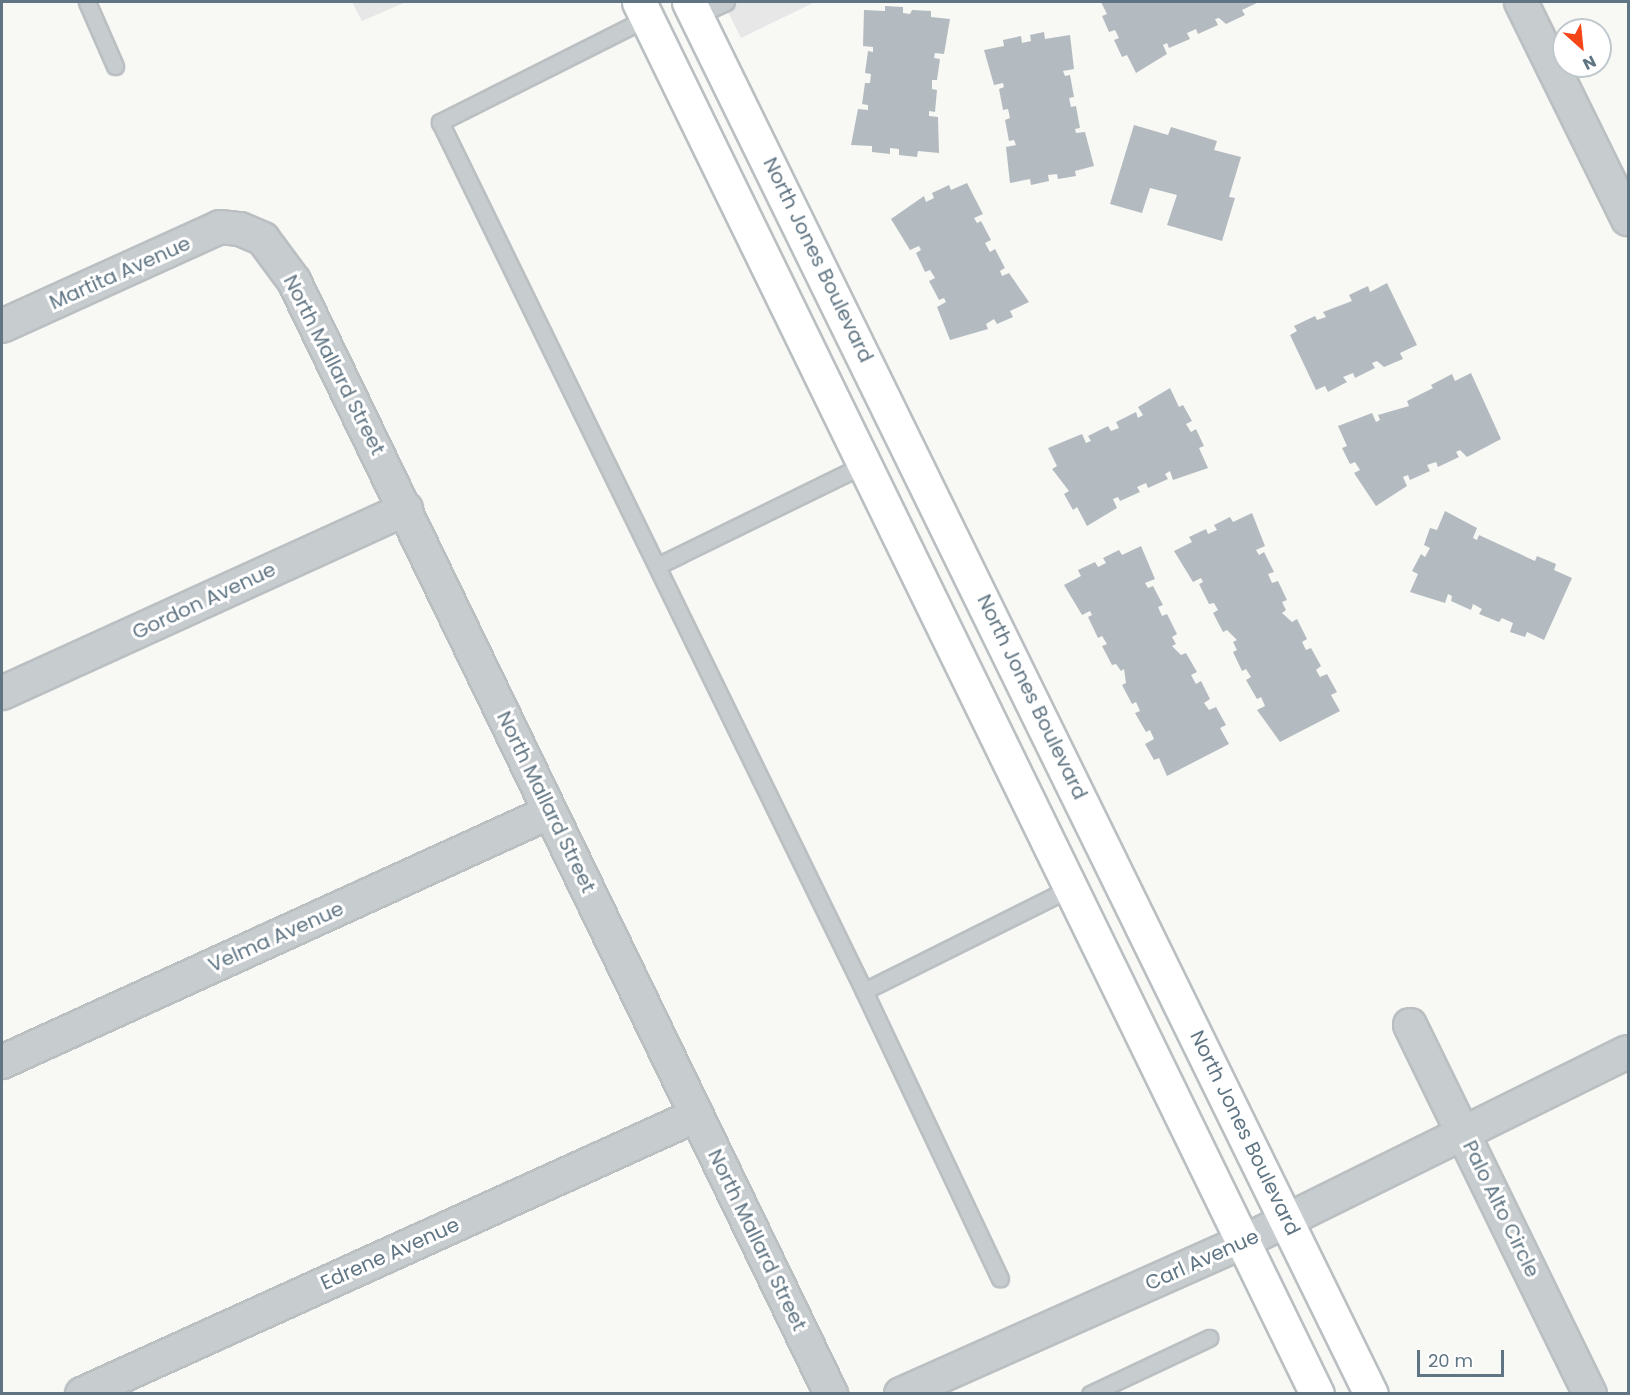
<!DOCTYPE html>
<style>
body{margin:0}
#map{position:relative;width:1630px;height:1395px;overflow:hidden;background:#f8f8f5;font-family:Poppins,sans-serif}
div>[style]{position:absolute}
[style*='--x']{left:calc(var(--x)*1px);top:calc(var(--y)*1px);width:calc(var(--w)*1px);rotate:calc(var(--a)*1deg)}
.built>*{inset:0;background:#e6e7e6}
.building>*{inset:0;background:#b3bbc0}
.roads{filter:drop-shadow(2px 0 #babfc2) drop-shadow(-2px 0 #babfc2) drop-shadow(0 2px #babfc2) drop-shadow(0 -2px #babfc2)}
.service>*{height:15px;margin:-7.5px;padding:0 7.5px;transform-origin:7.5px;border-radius:7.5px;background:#c7cccf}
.minor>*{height:32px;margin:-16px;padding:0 16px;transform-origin:16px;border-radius:16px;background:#c7cccf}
.primary>*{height:33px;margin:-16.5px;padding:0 16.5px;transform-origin:16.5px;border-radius:16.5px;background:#fff}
span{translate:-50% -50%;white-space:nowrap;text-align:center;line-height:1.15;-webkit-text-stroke:6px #fff;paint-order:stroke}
.street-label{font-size:20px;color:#607583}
.frame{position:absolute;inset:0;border:3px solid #607583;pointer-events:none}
.north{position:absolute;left:1552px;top:18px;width:60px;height:60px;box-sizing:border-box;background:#fff;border:2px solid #bfc8cd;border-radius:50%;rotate:153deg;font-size:16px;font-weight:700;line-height:24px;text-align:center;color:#607583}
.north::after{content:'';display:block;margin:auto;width:21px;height:27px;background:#f64517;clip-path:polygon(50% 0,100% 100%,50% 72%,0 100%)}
.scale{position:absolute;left:1417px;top:1350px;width:87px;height:27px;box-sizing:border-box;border:3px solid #607583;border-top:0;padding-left:8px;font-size:18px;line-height:21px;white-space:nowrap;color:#607583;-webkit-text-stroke:4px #fff;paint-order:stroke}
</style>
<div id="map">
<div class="built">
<i style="clip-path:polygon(352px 2px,406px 2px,362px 21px)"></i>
<i style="clip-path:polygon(723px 2px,815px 2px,741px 38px)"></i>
</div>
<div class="building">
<i style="clip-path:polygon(1101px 2px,1259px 2px,1242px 10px,1245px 15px,1226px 24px,1219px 18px,1215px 19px,1218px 25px,1198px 34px,1196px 29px,1187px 33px,1190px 39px,1169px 48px,1167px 43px,1163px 45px,1167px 54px,1136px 73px,1127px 55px,1122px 57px,1114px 40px,1119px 38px,1115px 30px,1109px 32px,1102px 16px,1107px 14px)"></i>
<i style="clip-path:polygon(885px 6px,903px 7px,903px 13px,910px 14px,912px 10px,931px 11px,931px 17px,950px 19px,944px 54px,935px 53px,934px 58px,940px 59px,937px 80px,932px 80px,932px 89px,937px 90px,935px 112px,929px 111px,929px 116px,938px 117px,939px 153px,918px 151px,917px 157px,899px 155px,899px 149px,890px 148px,890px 154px,872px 152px,872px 146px,851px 145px,858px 109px,868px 110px,868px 105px,862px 104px,865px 83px,870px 83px,871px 74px,865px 73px,868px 51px,873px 52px,873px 47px,863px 46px,864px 10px,885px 11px)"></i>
<i style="clip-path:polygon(1044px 32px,1045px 39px,1070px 35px,1074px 69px,1063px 71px,1065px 76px,1070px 75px,1074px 97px,1069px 98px,1071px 107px,1076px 106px,1080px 128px,1075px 129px,1076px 133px,1085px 132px,1094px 166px,1075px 171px,1076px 176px,1058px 179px,1057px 174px,1048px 175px,1049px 181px,1031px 185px,1030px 179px,1010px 183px,1006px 147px,1016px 145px,1014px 140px,1009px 141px,1005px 120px,1010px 118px,1008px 109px,1003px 110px,999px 89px,1004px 87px,1003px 83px,994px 85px,984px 50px,1004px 46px,1003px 40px,1021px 36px,1022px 43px,1031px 41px,1030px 35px)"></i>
<i style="clip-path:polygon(1134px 125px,1168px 135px,1171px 127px,1217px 141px,1214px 150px,1241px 157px,1229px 197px,1235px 198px,1222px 241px,1167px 225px,1177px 195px,1150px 188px,1142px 213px,1110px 204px)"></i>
<i style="clip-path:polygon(967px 183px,983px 214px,974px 218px,977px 223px,981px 221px,991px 240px,985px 243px,990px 252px,995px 249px,1005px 268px,1000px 271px,1002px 276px,1009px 273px,1029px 302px,1010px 311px,1013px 317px,997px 324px,994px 319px,986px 324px,988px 329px,950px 340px,937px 307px,946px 302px,944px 298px,939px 300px,929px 281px,935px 278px,930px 270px,925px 272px,916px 253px,921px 250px,919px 246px,910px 250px,891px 219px,924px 196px,926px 202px,934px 198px,932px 193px,949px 185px,951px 190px)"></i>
<i style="clip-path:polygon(1387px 283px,1417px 345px,1400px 353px,1403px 359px,1384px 367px,1377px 361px,1372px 363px,1375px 368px,1355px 378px,1353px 373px,1343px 377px,1347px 382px,1328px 392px,1325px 386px,1316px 390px,1290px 335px,1297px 331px,1294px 326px,1315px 316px,1317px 320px,1326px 317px,1323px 312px,1352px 301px,1349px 295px,1368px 286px,1370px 292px)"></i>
<i style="clip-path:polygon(1471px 373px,1501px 439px,1467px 457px,1460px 450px,1456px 452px,1459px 457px,1438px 467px,1436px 462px,1427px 465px,1430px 471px,1410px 480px,1408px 475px,1403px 477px,1407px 486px,1376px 506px,1354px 473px,1360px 470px,1355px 462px,1350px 464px,1342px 448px,1347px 446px,1338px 426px,1372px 413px,1376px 422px,1380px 420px,1378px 415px,1409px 406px,1407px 401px,1433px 388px,1431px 385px,1452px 374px,1455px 381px)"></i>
<i style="clip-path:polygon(1170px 388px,1179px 407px,1183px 405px,1192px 421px,1186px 424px,1191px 432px,1196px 429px,1204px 446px,1199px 448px,1208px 468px,1173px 480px,1170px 471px,1165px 474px,1168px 479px,1148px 488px,1146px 483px,1137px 487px,1140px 492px,1120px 501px,1118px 497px,1113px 499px,1117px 508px,1087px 526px,1077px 507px,1073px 510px,1064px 494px,1069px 491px,1052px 469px,1057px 466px,1048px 448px,1082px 434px,1086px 443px,1091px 441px,1088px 436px,1108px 426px,1111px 431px,1119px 428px,1116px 422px,1136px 412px,1138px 418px,1143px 415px,1138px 407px)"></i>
<i style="clip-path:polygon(1445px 511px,1477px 528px,1473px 538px,1477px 540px,1479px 535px,1535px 561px,1537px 556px,1556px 564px,1554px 570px,1572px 578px,1544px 640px,1527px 632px,1525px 637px,1510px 632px,1513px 623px,1502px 618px,1499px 622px,1479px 614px,1482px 609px,1473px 604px,1471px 610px,1451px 601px,1452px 596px,1448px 594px,1445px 603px,1410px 592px,1418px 574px,1412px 571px,1421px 554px,1425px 557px,1430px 548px,1424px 545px,1430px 528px,1437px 530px)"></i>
<i style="clip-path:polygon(1252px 513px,1265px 546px,1256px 550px,1259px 555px,1264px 552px,1274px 572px,1268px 574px,1272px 583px,1278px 581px,1287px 600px,1282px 602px,1286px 610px,1282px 613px,1292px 622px,1297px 619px,1307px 639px,1302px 642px,1306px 650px,1311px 648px,1321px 666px,1316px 670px,1320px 677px,1327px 674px,1337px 692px,1331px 695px,1340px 711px,1280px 742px,1257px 710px,1265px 706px,1261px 697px,1257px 699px,1246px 680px,1251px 677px,1246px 669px,1242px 671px,1233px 652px,1237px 650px,1233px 642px,1237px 640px,1227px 630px,1223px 632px,1213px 613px,1218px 610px,1214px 603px,1209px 604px,1199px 584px,1203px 582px,1201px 578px,1193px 582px,1174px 551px,1192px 542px,1189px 537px,1206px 529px,1208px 534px,1217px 530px,1214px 525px,1230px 517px,1233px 522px)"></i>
<i style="clip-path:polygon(1141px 546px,1155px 579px,1145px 583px,1148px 588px,1153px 586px,1163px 605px,1158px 607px,1162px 616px,1167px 614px,1177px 634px,1172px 637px,1176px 644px,1172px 646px,1181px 655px,1186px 653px,1197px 672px,1191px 675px,1196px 684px,1201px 681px,1210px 699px,1204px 703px,1209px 710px,1216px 707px,1226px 725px,1220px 728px,1229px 744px,1167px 776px,1159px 758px,1154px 760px,1145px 744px,1154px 739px,1150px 730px,1146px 732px,1135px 713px,1140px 711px,1136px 702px,1132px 704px,1122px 685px,1126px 683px,1124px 669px,1121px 671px,1116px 664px,1112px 665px,1102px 646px,1107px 644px,1102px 636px,1098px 638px,1088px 617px,1092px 615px,1090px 611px,1082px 615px,1064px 585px,1081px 576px,1078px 570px,1095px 562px,1098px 567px,1106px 563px,1103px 558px,1119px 550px,1122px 555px)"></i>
</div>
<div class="roads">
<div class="service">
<i style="--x:87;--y:2;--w:70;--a:66.4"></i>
<i style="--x:696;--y:16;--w:33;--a:-25"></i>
<i style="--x:647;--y:18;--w:232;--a:153.3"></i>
<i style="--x:440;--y:122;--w:967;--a:63.99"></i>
<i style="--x:864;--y:991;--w:318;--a:64.7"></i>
<i style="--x:657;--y:566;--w:232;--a:-26.1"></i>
<i style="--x:864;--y:991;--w:231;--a:-26.5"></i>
<i style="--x:1090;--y:1394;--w:132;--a:-25.2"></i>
</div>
<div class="minor">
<i style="--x:1521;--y:2;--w:242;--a:63.8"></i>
<i style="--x:2;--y:326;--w:239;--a:-24.4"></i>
<i style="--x:220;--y:227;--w:20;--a:6"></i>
<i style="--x:240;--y:229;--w:25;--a:23"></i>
<i style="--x:263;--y:239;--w:52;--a:53.6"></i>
<i style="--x:294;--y:281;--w:1236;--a:64.24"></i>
<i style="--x:2;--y:693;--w:444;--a:-24.5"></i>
<i style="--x:1410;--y:1025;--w:411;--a:64"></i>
<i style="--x:2;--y:1062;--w:602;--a:-24.52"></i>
<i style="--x:82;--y:1394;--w:675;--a:-24.4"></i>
<i style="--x:901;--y:1394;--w:374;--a:-24"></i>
<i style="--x:1243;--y:1242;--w:429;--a:-26.3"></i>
</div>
<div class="primary">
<i style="--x:639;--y:2;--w:1548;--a:64.03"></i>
<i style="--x:689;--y:2;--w:1550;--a:63.9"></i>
</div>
</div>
<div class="street-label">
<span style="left:818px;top:260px;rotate:64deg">North Jones Boulevard</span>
<span style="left:120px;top:273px;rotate:-24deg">Martita Avenue</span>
<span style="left:334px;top:365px;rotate:63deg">North Mallard Street</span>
<span style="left:204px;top:601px;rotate:-25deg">Gordon Avenue</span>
<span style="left:1032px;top:697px;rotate:64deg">North Jones Boulevard</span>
<span style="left:546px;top:802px;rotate:64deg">North Mallard Street</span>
<span style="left:276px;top:937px;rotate:-24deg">Velma Avenue</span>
<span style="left:1245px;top:1133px;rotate:64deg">North Jones Boulevard</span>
<span style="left:1501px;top:1209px;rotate:64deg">Palo Alto Circle</span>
<span style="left:757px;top:1240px;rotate:64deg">North Mallard Street</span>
<span style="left:390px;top:1254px;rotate:-24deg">Edrene Avenue</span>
<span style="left:1202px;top:1260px;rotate:-24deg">Carl Avenue</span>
</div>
<div class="frame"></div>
<div class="north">N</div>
<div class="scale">20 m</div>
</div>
